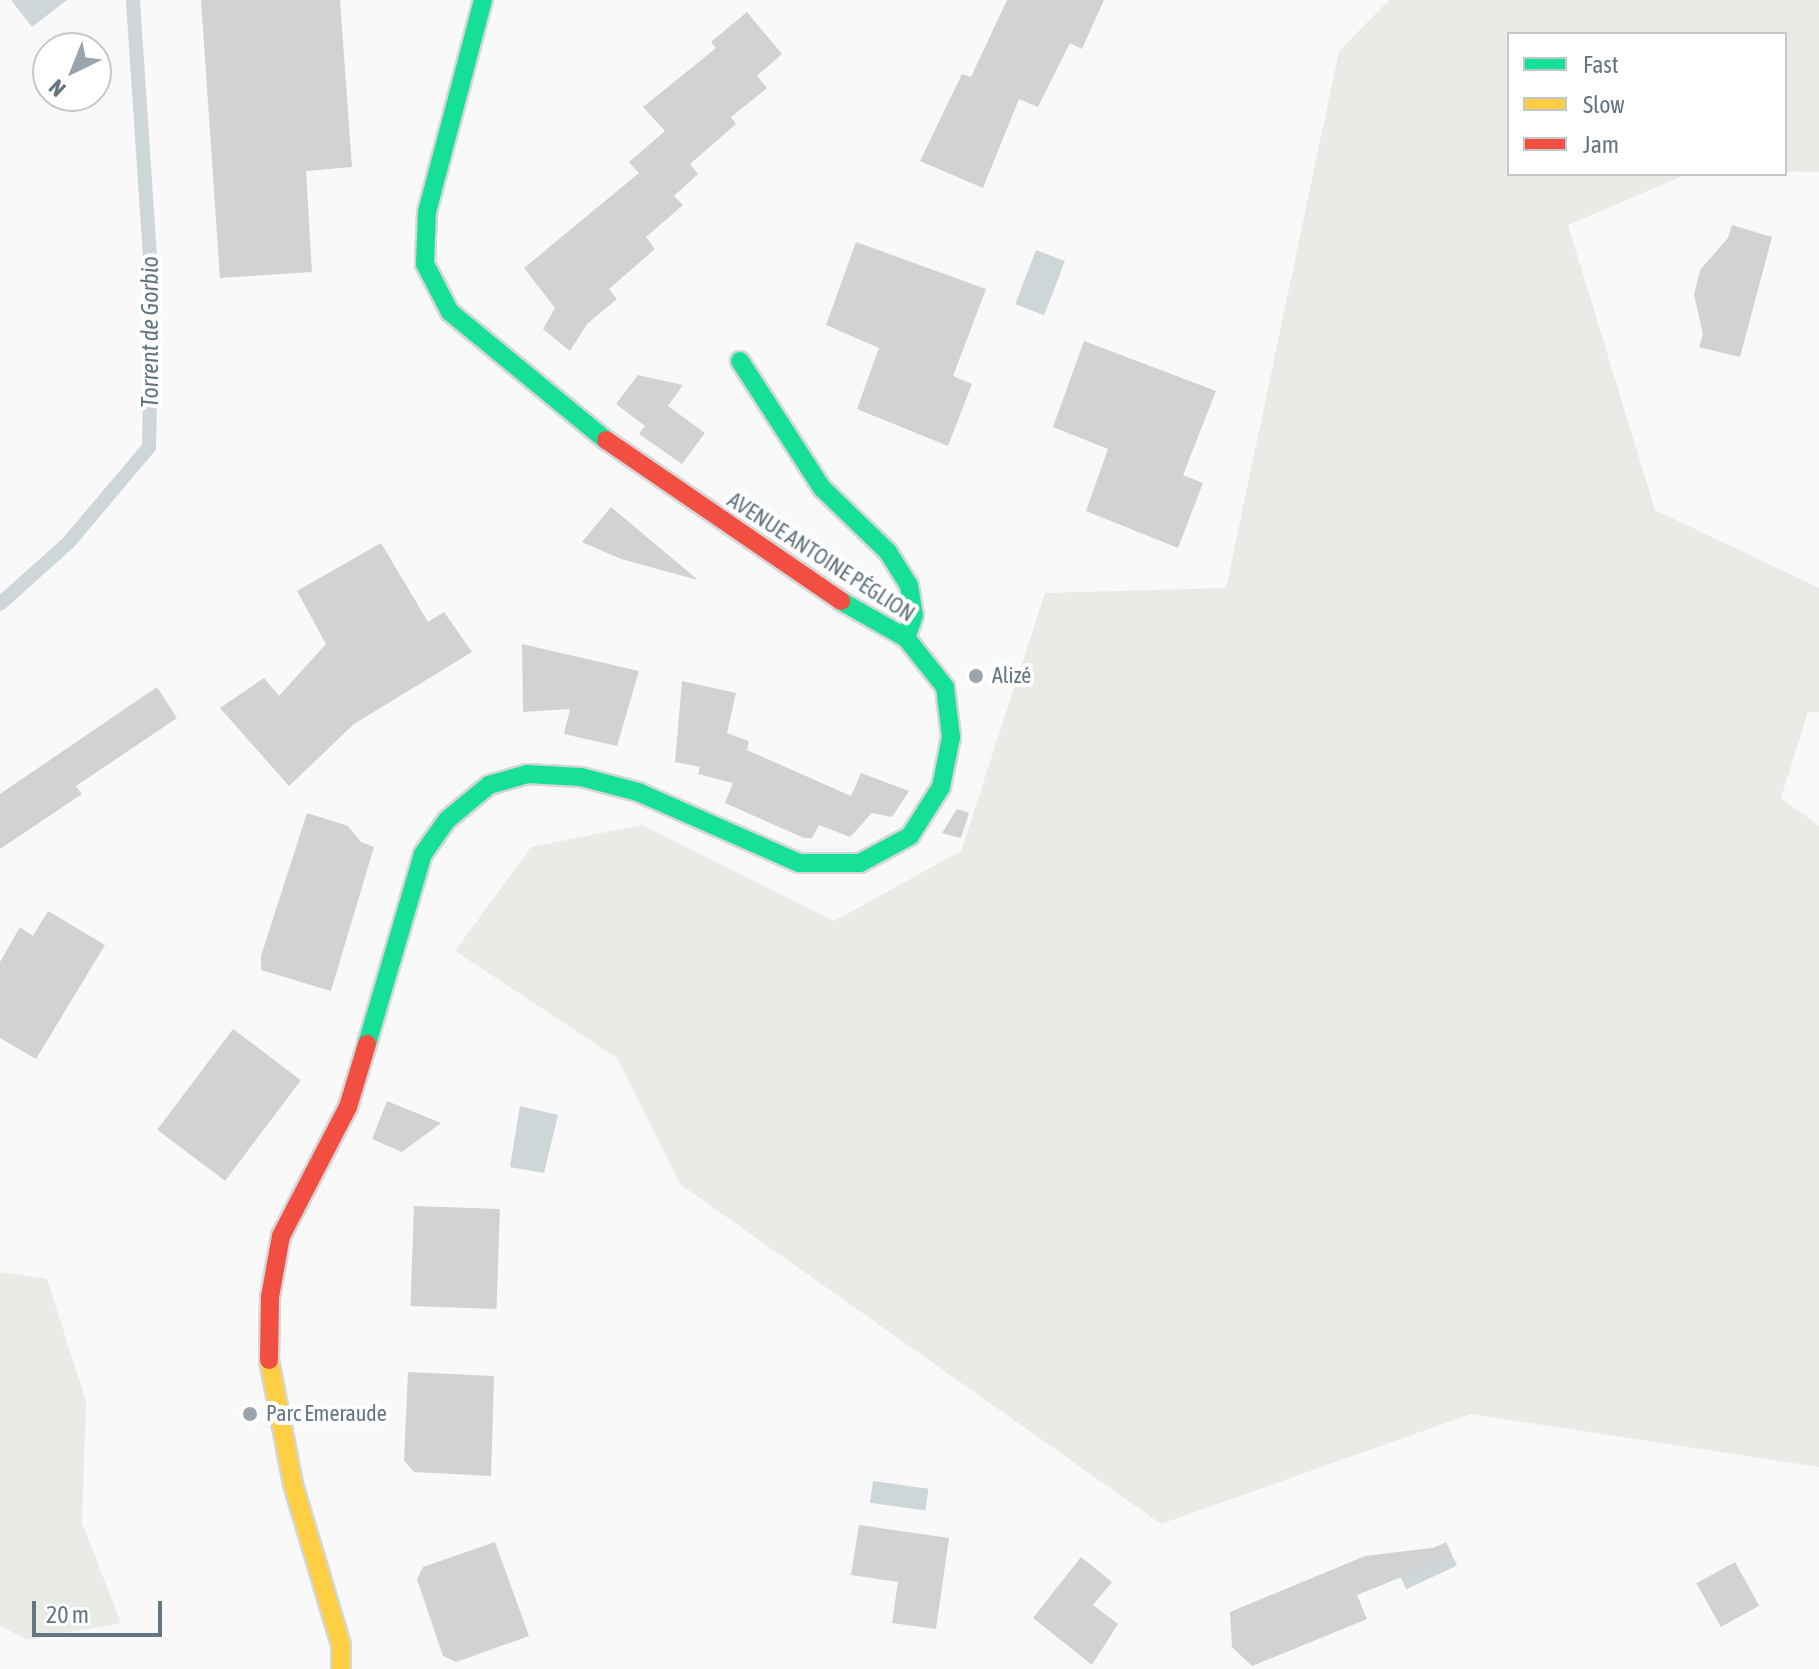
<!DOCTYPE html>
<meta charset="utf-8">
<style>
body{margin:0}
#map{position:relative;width:1819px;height:1669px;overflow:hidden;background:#f9f9f9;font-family:"Asap Condensed",sans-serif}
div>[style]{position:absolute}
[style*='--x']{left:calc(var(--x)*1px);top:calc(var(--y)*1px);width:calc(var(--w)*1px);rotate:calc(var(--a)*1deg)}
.green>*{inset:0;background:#e8ebe6}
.water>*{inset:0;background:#ced6d9;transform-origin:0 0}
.stream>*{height:14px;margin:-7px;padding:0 7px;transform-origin:7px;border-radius:7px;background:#ced6d9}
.building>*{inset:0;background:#d0d2d3;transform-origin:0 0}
.roads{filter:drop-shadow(2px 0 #d5d6d7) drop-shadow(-2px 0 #d5d6d7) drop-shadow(0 2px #d5d6d7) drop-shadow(0 -2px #d5d6d7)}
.fast>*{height:18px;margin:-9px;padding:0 9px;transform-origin:9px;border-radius:9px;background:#16e098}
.slow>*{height:18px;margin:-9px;padding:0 9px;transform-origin:9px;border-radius:9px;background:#ffcf43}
.jam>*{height:18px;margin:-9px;padding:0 9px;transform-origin:9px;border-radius:9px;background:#f24e42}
.dots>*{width:22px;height:22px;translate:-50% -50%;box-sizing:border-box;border:4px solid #fff;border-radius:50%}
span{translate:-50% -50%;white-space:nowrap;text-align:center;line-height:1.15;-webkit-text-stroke:8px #fff;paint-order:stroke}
.street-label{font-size:22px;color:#657683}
.poi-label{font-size:22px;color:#657683}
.left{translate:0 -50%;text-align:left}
.water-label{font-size:24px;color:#60757c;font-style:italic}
.legend{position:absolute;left:1507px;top:32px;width:280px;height:144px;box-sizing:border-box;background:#fff;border:2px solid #c1c8cd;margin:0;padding:10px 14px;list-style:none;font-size:24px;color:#657683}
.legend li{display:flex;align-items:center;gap:16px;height:40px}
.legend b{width:40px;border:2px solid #c1c8cd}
.north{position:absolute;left:32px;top:32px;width:80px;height:80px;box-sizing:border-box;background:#fff;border:2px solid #c1c8cd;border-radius:50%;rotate:223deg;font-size:22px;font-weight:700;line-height:32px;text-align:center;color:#657683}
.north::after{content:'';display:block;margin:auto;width:28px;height:36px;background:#99a4ac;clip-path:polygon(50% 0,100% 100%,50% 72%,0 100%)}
.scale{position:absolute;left:32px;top:1601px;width:130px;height:36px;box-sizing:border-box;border:4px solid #657683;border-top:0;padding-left:10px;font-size:24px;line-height:28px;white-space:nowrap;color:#657683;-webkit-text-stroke:6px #fff;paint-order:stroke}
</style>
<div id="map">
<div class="green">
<i style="clip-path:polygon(1389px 0,1819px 0,1819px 172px,1785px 171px,1785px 34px,1509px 34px,1509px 174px,1687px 174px,1568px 225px,1655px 510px,1819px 588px,1819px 712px,1808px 712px,1781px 798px,1819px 826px,1819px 1467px,1471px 1414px,1161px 1524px,680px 1184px,617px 1058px,455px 951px,531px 847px,642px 825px,834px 921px,961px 851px,1045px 593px,1226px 588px,1339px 51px)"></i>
<i style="clip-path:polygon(0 1272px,47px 1279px,86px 1401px,82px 1523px,121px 1623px,28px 1640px,0 1626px)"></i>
</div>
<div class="water">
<i style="clip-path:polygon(11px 0,67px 0,32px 27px)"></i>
<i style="left:1036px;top:250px;width:31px;height:58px;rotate:21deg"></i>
<i style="clip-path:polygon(520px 1106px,558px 1115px,544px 1173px,510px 1167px)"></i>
<i style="left:873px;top:1481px;width:56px;height:22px;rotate:8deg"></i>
<i style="left:1446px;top:1542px;width:26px;height:56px;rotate:65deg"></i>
</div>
<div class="stream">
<i style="--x:0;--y:604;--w:93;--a:-41.9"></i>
<i style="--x:69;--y:542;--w:124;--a:-49.9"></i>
<i style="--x:149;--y:447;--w:160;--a:-88.9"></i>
<i style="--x:152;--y:287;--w:288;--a:-93.8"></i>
</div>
<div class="building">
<i style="clip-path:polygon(201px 0,340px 0,352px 167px,306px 171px,312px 272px,220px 278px)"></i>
<i style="clip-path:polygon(1007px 0,1104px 0,1082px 49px,1070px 43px,1038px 107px,1019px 99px,983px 188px,920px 161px,962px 74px,971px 77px)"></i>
<i style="clip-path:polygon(747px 12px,782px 54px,757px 76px,767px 88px,731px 117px,736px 124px,690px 164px,698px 174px,674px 196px,683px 205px,646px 237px,655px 249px,609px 289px,617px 299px,587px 324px,570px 351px,543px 329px,555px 308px,524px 268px,639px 173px,629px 162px,665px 131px,643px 107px,716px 48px,711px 42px)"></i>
<i style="clip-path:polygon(1732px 225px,1772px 237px,1740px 357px,1699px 347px,1703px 334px,1694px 295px,1700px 270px,1728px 238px)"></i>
<i style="clip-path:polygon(856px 242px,986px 289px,953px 376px,972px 384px,948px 446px,857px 409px,879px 348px,826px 325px)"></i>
<i style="clip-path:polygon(1084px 341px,1216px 391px,1183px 475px,1203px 483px,1178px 548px,1086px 511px,1108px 449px,1053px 427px)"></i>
<i style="clip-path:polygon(638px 375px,683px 385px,668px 406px,705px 433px,682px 464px,639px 434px,645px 426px,616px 404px)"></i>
<i style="clip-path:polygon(611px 507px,698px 580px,621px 559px,582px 542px)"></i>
<i style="clip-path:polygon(381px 543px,428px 622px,444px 612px,472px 652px,354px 724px,289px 786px,220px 708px,264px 678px,279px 696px,326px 644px,297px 591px)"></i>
<i style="clip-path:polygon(522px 644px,639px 671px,617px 746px,564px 734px,570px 709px,523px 712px)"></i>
<i style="clip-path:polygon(682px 681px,736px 693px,727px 733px,749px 741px,747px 750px,851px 796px,861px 773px,909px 791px,892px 817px,872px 813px,850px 837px,819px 825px,812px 838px,804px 838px,725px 803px,733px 783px,698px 774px,700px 767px,675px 762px)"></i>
<i style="clip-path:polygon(157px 687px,177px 718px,76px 786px,82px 794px,0 849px,0 794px)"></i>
<i style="clip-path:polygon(957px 809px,969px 813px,961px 838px,942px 833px)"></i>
<i style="clip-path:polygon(307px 813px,348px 826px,361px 842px,374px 847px,331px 991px,261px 970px,261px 956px)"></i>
<i style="clip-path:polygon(48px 911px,105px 945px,36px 1059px,0 1038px,0 962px,20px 927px,33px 936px)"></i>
<i style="left:233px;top:1029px;width:85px;height:126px;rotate:37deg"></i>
<i style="clip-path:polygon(387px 1101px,441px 1123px,402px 1152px,372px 1139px)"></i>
<i style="left:414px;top:1206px;width:86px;height:100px;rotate:2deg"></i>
<i style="clip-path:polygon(408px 1372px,494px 1376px,491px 1476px,414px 1472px,404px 1461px)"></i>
<i style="clip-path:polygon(859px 1525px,949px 1538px,936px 1629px,892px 1623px,898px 1582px,851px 1575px)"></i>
<i style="clip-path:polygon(495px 1542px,529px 1636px,456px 1662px,443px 1656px,417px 1579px,423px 1567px)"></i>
<i style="clip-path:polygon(1448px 1546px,1451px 1557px,1357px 1595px,1367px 1619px,1252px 1666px,1232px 1647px,1230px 1612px,1365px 1556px)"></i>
<i style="clip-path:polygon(1081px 1557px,1112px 1582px,1093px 1605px,1118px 1624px,1092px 1665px,1033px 1618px)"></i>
<i style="left:1735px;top:1562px;width:50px;height:44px;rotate:61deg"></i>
</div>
<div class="roads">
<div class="fast">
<i style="--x:483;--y:0;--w:219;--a:104.8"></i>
<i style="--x:427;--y:212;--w:52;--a:92.2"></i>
<i style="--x:425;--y:264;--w:54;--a:62.5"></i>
<i style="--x:450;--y:312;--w:202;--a:39.4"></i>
<i style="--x:740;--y:361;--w:151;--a:57.2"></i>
<i style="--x:822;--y:488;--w:92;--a:44.1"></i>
<i style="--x:888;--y:552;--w:39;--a:58"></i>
<i style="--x:909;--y:585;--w:30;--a:81"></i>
<i style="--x:914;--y:615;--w:24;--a:109"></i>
<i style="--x:367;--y:1044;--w:198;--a:-73.6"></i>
<i style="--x:423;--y:854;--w:42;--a:-54.8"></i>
<i style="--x:447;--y:820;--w:55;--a:-39.8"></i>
<i style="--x:489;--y:785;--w:40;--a:-16"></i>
<i style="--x:527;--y:774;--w:54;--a:3.2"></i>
<i style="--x:581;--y:777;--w:59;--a:14.7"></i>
<i style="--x:638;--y:792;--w:176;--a:23.8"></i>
<i style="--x:799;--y:863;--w:61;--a:0"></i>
<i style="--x:860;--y:863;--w:57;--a:-28.4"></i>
<i style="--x:910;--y:836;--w:58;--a:-57.7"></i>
<i style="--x:941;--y:787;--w:51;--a:-78.7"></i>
<i style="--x:951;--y:737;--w:50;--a:-96.8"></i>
<i style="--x:945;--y:687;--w:63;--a:-128.5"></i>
<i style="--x:906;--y:638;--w:75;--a:-150.4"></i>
</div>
<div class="slow">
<i style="--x:269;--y:1360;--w:126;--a:79"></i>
<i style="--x:293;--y:1484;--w:168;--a:73.4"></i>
<i style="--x:341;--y:1645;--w:24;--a:90"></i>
</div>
<div class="jam">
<i style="--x:606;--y:440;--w:285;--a:34.4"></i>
<i style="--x:269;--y:1360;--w:63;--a:-89.1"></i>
<i style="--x:270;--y:1297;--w:62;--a:-79.8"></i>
<i style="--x:281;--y:1236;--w:145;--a:-62.6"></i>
<i style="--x:348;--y:1107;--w:66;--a:-73.2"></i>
</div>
</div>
<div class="dots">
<i style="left:976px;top:676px;background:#99a4ac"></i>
<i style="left:250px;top:1414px;background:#99a4ac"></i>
</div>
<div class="street-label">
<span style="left:821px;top:557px;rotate:33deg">AVENUE ANTOINE PÉGLION</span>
</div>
<div class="poi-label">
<span class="left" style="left:992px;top:676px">Alizé</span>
<span class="left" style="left:266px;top:1414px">Parc Emeraude</span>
</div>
<div class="water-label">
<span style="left:150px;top:332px;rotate:-90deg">Torrent de Gorbio</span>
</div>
<ul class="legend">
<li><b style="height:10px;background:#16e098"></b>Fast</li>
<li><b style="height:10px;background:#ffcf43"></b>Slow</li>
<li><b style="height:10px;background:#f24e42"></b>Jam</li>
</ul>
<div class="north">N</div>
<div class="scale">20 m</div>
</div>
